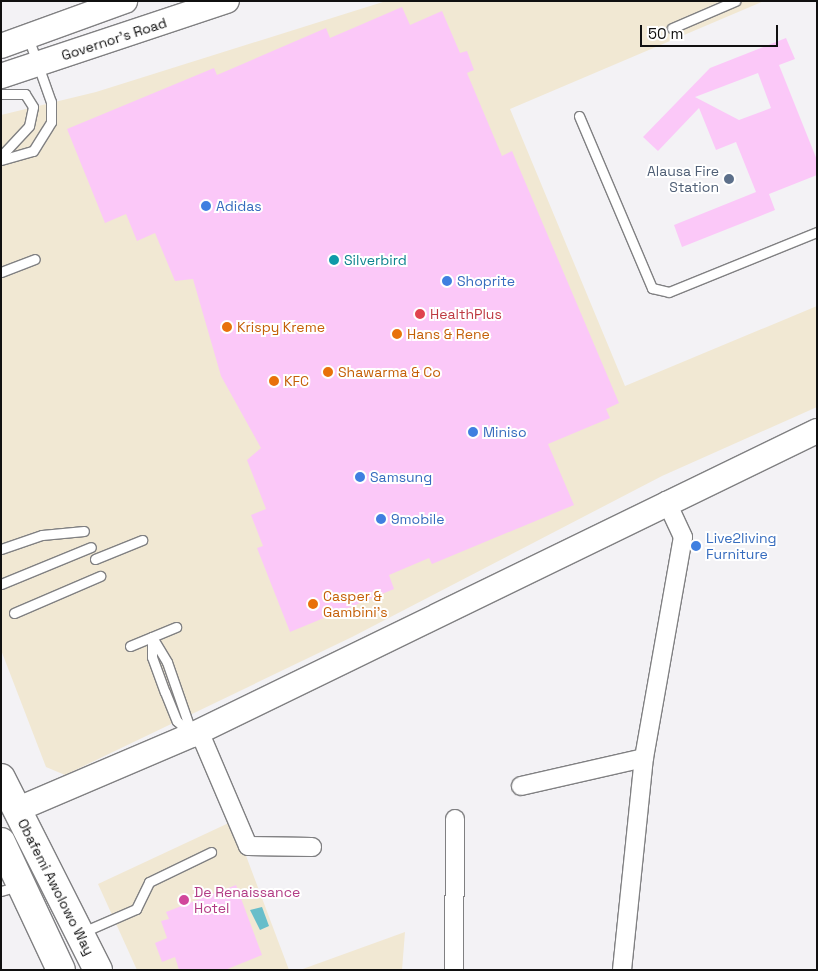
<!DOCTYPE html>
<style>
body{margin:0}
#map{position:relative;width:818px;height:971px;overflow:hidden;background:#f3f2f5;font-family:"Space Grotesk",sans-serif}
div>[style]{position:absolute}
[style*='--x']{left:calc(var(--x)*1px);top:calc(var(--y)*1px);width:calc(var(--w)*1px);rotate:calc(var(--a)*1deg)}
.commercial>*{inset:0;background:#f1e8d3}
.water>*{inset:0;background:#68beca}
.building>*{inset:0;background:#fbc8f8}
.roads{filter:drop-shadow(1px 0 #808082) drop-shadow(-1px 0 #808082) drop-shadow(0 1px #808082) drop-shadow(0 -1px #808082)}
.lane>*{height:9px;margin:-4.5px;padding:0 4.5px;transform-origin:4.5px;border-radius:4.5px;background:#fff}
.street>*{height:18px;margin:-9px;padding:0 9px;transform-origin:9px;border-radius:9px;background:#fff}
.secondary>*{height:24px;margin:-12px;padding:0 12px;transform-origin:12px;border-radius:12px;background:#fff}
.primary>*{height:28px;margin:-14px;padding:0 14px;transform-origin:14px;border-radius:14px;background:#fff}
.dots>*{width:14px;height:14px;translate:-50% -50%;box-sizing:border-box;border:2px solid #fff;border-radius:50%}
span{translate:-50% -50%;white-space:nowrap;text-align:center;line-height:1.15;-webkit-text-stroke:4px #fff;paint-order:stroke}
.street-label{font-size:14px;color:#101010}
.service-label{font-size:14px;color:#4e5e75}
.right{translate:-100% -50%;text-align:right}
.shop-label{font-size:14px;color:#366cbe}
.left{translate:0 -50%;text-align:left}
.culture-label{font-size:14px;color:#0d838f}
.health-label{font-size:14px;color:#be3a42}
.food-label{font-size:14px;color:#c56008}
.hotel-label{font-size:14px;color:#b23c85}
.frame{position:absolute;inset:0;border:2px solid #101010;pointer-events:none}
.scale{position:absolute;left:640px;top:25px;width:138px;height:22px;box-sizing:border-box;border:2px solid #101010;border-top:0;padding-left:6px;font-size:15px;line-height:18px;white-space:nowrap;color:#101010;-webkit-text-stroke:4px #fff;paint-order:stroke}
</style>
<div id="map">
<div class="commercial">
<i style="clip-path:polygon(386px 1px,764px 1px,510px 109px,625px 386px,817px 306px,817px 407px,662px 476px,352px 637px,65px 775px,46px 767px,1px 650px,1px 115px,96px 92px)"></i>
<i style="clip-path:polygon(233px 821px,289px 970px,137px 970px,98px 884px)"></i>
<i style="clip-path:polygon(405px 932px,402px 970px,300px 970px)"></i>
</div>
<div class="water">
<i style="clip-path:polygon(262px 907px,269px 926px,260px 930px,250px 910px)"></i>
</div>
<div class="building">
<i style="clip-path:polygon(402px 7px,410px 25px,442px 11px,460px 53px,467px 51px,474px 70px,467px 73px,502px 156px,512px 151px,619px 403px,606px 409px,610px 418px,548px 444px,574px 505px,432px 564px,429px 558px,389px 575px,394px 589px,290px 632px,257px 548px,263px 546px,251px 515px,266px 509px,247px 460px,261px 448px,221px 376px,193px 279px,175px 281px,155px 233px,137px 241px,126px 214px,105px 223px,67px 129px,214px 68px,217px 75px,326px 28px,330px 38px)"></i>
<i style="clip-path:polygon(evenodd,786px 38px,795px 59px,779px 65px,817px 160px,817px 175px,769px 194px,775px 210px,682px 247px,674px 225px,756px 192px,736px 142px,716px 150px,699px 108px,658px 151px,643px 137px,710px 68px,786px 38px,758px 73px,771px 108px,739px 120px,695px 97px,758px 73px)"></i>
<i style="clip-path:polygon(236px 885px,262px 955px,225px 970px,179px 970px,175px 957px,162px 962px,155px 943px,167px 938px,161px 921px,169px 919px,166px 912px)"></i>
</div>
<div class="roads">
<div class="lane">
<i style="--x:672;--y:28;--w:69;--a:-23.2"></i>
<i style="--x:1;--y:94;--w:24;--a:0"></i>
<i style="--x:25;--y:94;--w:15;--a:58"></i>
<i style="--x:33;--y:107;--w:19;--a:102"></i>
<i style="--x:29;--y:126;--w:41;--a:133"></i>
<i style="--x:579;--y:116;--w:187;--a:67"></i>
<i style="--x:652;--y:288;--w:17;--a:13"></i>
<i style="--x:669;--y:292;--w:160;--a:-22.1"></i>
<i style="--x:1;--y:160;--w:33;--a:-16"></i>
<i style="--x:33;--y:151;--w:34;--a:-58"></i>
<i style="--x:51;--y:122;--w:20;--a:-90"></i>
<i style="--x:51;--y:102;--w:69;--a:-109.5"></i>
<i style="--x:1;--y:272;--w:36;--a:-21"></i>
<i style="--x:1;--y:549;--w:43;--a:-18.9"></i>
<i style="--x:42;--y:535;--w:42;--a:-5.4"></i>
<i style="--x:95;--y:559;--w:51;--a:-22"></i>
<i style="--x:1;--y:584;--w:97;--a:-22.3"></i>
<i style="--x:14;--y:613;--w:94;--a:-23.3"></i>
<i style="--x:152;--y:637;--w:20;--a:90"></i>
<i style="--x:152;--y:657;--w:37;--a:70"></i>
<i style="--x:165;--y:692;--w:31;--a:68"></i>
<i style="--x:177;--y:721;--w:18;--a:43"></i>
<i style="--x:152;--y:637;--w:29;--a:59"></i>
<i style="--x:167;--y:662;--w:76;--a:70.9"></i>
<i style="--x:130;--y:646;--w:50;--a:-22.4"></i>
<i style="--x:1;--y:891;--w:18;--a:-16"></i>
<i style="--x:83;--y:932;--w:58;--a:-23.5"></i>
<i style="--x:136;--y:909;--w:30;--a:-64"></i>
<i style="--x:149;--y:882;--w:69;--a:-25.8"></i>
</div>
<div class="street">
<i style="--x:199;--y:731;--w:125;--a:66.9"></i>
<i style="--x:248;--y:846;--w:64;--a:0.9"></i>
<i style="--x:521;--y:786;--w:126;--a:-12.8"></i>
<i style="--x:454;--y:970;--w:151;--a:-89.6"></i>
<i style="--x:622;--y:970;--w:213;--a:-84.1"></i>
<i style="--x:644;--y:758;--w:224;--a:-80"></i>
<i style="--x:683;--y:537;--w:40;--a:-115"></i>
</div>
<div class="secondary">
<i style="--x:1;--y:46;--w:132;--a:-19.9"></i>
<i style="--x:1;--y:76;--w:238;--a:-18.4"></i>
<i style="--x:16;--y:810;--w:191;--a:-23.1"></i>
<i style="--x:192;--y:735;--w:695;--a:-25.94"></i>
</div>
<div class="primary">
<i style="--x:1;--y:778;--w:215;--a:63.2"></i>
<i style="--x:1;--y:842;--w:141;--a:64.9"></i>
</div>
</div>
<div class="dots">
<i style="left:729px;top:179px;background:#5c6f8a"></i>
<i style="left:206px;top:206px;background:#3f7fe0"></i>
<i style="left:334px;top:260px;background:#0f9aa8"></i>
<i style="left:447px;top:281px;background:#3f7fe0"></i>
<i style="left:420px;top:314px;background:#e0444e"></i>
<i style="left:227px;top:327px;background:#e8710a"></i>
<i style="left:397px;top:334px;background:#e8710a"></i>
<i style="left:328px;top:372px;background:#e8710a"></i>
<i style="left:274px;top:381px;background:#e8710a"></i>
<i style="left:473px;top:432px;background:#3f7fe0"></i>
<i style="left:360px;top:477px;background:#3f7fe0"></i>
<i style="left:381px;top:519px;background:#3f7fe0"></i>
<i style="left:696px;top:546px;background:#3f7fe0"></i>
<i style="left:313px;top:604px;background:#e8710a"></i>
<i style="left:184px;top:900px;background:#d1479c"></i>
</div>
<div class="street-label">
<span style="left:114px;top:39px;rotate:-18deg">Governor's Road</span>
<span style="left:56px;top:887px;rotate:63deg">Obafemi Awolowo Way</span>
</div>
<div class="service-label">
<span class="right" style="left:719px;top:179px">Alausa Fire<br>Station</span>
</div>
<div class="shop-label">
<span class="left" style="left:216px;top:206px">Adidas</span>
<span class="left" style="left:457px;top:281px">Shoprite</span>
<span class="left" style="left:483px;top:432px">Miniso</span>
<span class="left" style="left:370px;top:477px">Samsung</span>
<span class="left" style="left:391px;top:519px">9mobile</span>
<span class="left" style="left:706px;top:546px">Live2living<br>Furniture</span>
</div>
<div class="culture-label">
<span class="left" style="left:344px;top:260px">Silverbird</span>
</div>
<div class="health-label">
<span class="left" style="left:430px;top:314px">HealthPlus</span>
</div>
<div class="food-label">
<span class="left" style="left:237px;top:327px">Krispy Kreme</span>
<span class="left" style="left:407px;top:334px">Hans &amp; Rene</span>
<span class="left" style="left:338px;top:372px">Shawarma &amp; Co</span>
<span class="left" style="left:284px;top:381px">KFC</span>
<span class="left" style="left:323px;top:604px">Casper &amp;<br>Gambini's</span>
</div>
<div class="hotel-label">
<span class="left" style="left:194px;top:900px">De Renaissance<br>Hotel</span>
</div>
<div class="frame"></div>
<div class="scale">50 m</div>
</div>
